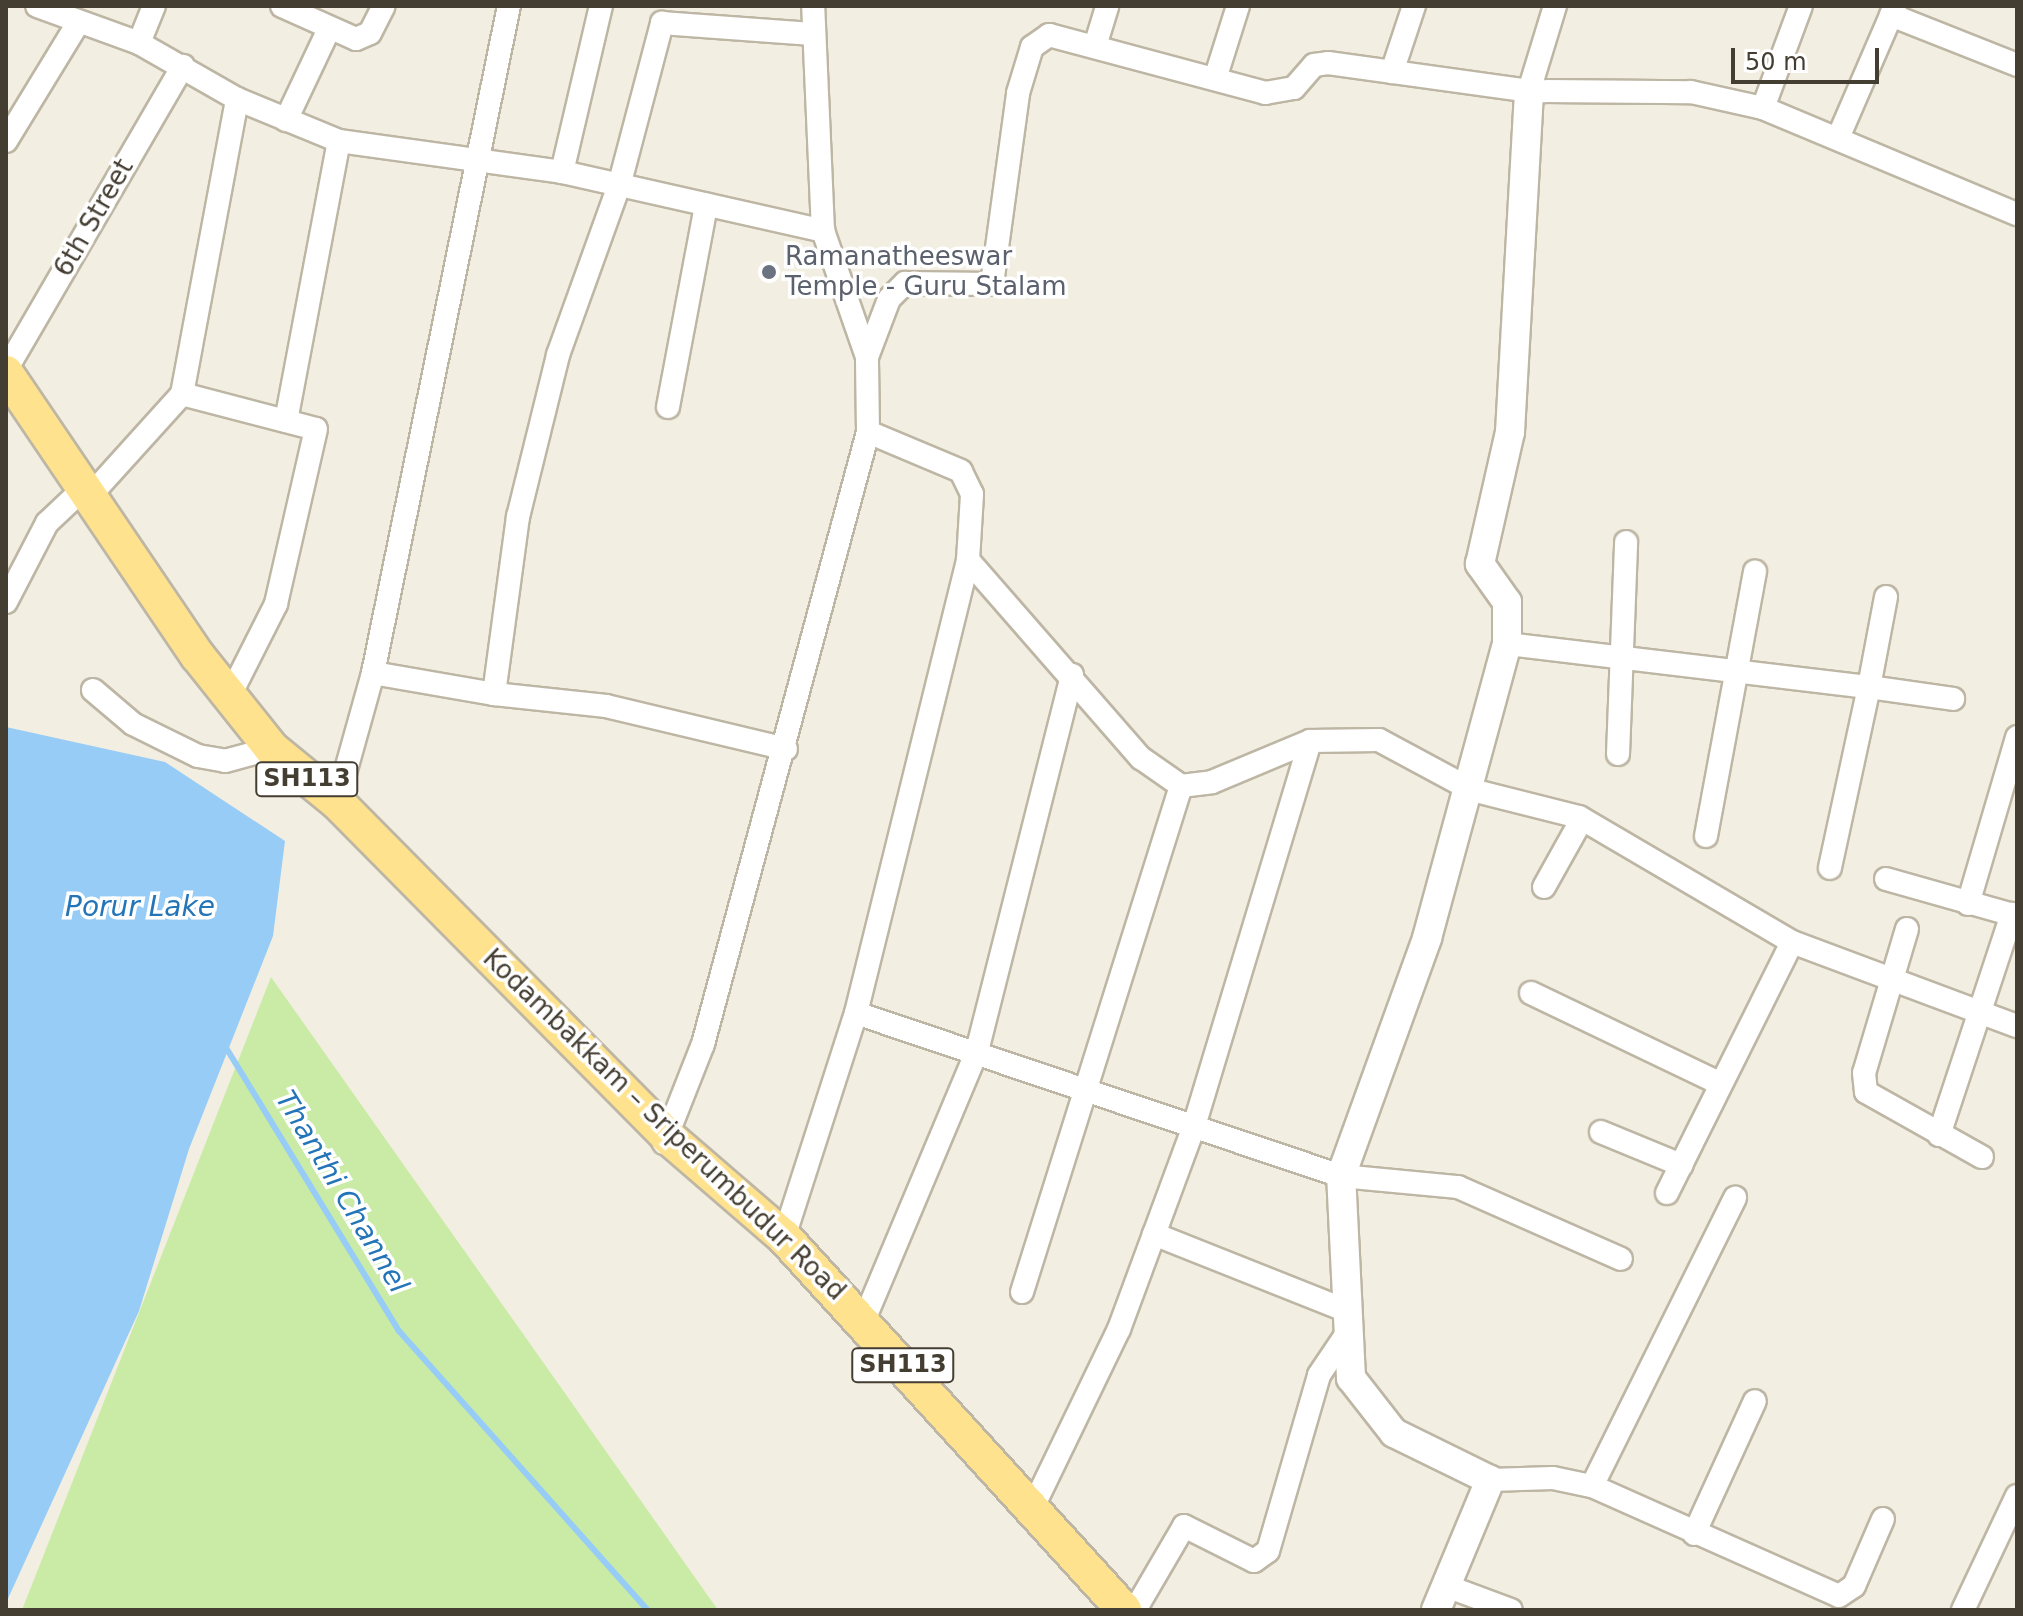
<!DOCTYPE html>
<meta charset="utf-8">
<style>
body{margin:0}
#map{position:relative;width:2023px;height:1616px;overflow:hidden;background:#f2eee1;font-family:"DejaVu Sans",sans-serif}
div>[style]{position:absolute}
[style*='--x']{left:calc(var(--x)*1px);top:calc(var(--y)*1px);width:calc(var(--w)*1px);rotate:calc(var(--a)*1deg)}
.green>*{inset:0;background:#caeba6}
.water>*{inset:0;background:#97ccf6}
.stream>*{height:6px;margin:-3px;padding:0 3px;transform-origin:3px;border-radius:3px;background:#97ccf6}
.roads{filter:drop-shadow(2px 0 #beb6a4) drop-shadow(-2px 0 #beb6a4) drop-shadow(0 2px #beb6a4) drop-shadow(0 -2px #beb6a4)}
.minor>*{height:22px;margin:-11px;padding:0 11px;transform-origin:11px;border-radius:11px;background:#fff}
.tertiary>*{height:28px;margin:-14px;padding:0 14px;transform-origin:14px;border-radius:14px;background:#fff}
.primary>*{height:34px;margin:-17px;padding:0 17px;transform-origin:17px;border-radius:17px;background:#ffe28e}
.dots>*{width:22px;height:22px;translate:-50% -50%;box-sizing:border-box;border:4px solid #fff;border-radius:50%}
span{translate:-50% -50%;white-space:nowrap;text-align:center;line-height:1.15;-webkit-text-stroke:7px #fff;paint-order:stroke}
.shield-label span{padding:2px 6px;background:#fff;border:2px solid;border-radius:6px;-webkit-text-stroke-width:0}
.shield-label{font-size:24px;color:#443d32;font-weight:700}
.street-label{font-size:26px;color:#443d32}
.worship-label{font-size:26px;color:#5b616d}
.left{translate:0 -50%;text-align:left}
.water-label{font-size:28px;color:#2475b7;font-style:italic}
.frame{position:absolute;inset:0;border:8px solid #443d32;pointer-events:none}
.scale{position:absolute;left:1731px;top:48px;width:148px;height:36px;box-sizing:border-box;border:4px solid #443d32;border-top:0;padding-left:10px;font-size:24px;line-height:28px;white-space:nowrap;color:#443d32;-webkit-text-stroke:6px #fff;paint-order:stroke}
</style>
<div id="map">
<div class="green">
<i style="clip-path:polygon(271px 977px,718px 1610px,22px 1610px)"></i>
</div>
<div class="water">
<i style="clip-path:polygon(6px 727px,165px 762px,285px 841px,273px 936px,189px 1149px,139px 1311px,6px 1603px)"></i>
</div>
<div class="stream">
<i style="--x:225;--y:1046;--w:334;--a:58.6"></i>
<i style="--x:399;--y:1331;--w:374;--a:48.3"></i>
</div>
<div class="roads">
<div class="minor">
<i style="--x:37;--y:6;--w:109;--a:19.9"></i>
<i style="--x:139;--y:43;--w:113;--a:29.7"></i>
<i style="--x:237;--y:99;--w:110;--a:22.4"></i>
<i style="--x:339;--y:141;--w:225;--a:7.9"></i>
<i style="--x:562;--y:172;--w:268;--a:12.7"></i>
<i style="--x:282;--y:6;--w:81;--a:24"></i>
<i style="--x:356;--y:39;--w:15;--a:-23"></i>
<i style="--x:370;--y:33;--w:30;--a:-63"></i>
<i style="--x:1891;--y:15;--w:136;--a:21.6"></i>
<i style="--x:139;--y:43;--w:40;--a:-68"></i>
<i style="--x:1096;--y:43;--w:39;--a:-73"></i>
<i style="--x:1392;--y:72;--w:70;--a:-71.6"></i>
<i style="--x:1215;--y:79;--w:77;--a:-72.5"></i>
<i style="--x:1529;--y:91;--w:89;--a:-73"></i>
<i style="--x:1763;--y:108;--w:109;--a:-69.6"></i>
<i style="--x:286;--y:120;--w:101;--a:-64.7"></i>
<i style="--x:1838;--y:138;--w:144;--a:-66.6"></i>
<i style="--x:6;--y:141;--w:138;--a:-58.6"></i>
<i style="--x:562;--y:172;--w:171;--a:-76.8"></i>
<i style="--x:867;--y:357;--w:62;--a:-69.2"></i>
<i style="--x:889;--y:299;--w:23;--a:-45"></i>
<i style="--x:905;--y:283;--w:87;--a:0.7"></i>
<i style="--x:992;--y:284;--w:193;--a:-82.2"></i>
<i style="--x:1018;--y:93;--w:48;--a:-73.1"></i>
<i style="--x:1032;--y:47;--w:21;--a:-35"></i>
<i style="--x:1049;--y:35;--w:224;--a:15"></i>
<i style="--x:1265;--y:93;--w:29;--a:-10"></i>
<i style="--x:1294;--y:88;--w:30;--a:-49"></i>
<i style="--x:1314;--y:65;--w:14;--a:-8"></i>
<i style="--x:1328;--y:63;--w:203;--a:7.9"></i>
<i style="--x:1529;--y:91;--w:162;--a:0.4"></i>
<i style="--x:1691;--y:92;--w:74;--a:12.5"></i>
<i style="--x:1763;--y:108;--w:275;--a:22.7"></i>
<i style="--x:6;--y:370;--w:352;--a:-59.8"></i>
<i style="--x:182;--y:394;--w:138;--a:14.6"></i>
<i style="--x:316;--y:429;--w:180;--a:102.9"></i>
<i style="--x:276;--y:604;--w:106;--a:116.8"></i>
<i style="--x:668;--y:407;--w:206;--a:-79.3"></i>
<i style="--x:286;--y:421;--w:285;--a:-79.3"></i>
<i style="--x:89;--y:497;--w:139;--a:-47.9"></i>
<i style="--x:182;--y:394;--w:300;--a:-79.4"></i>
<i style="--x:968;--y:560;--w:263;--a:48.9"></i>
<i style="--x:1141;--y:758;--w:49;--a:35"></i>
<i style="--x:1181;--y:786;--w:31;--a:-7"></i>
<i style="--x:1212;--y:782;--w:106;--a:-22.7"></i>
<i style="--x:1310;--y:741;--w:69;--a:-0.8"></i>
<i style="--x:1379;--y:740;--w:106;--a:28.3"></i>
<i style="--x:1472;--y:790;--w:110;--a:14.2"></i>
<i style="--x:1579;--y:817;--w:247;--a:30.4"></i>
<i style="--x:1792;--y:942;--w:240;--a:20.5"></i>
<i style="--x:1886;--y:597;--w:92;--a:100.7"></i>
<i style="--x:1869;--y:687;--w:85;--a:8.1"></i>
<i style="--x:6;--y:602;--w:89;--a:-62.6"></i>
<i style="--x:47;--y:523;--w:51;--a:-43.4"></i>
<i style="--x:1507;--y:644;--w:365;--a:6.8"></i>
<i style="--x:1869;--y:687;--w:185;--a:102.2"></i>
<i style="--x:373;--y:673;--w:123;--a:9.8"></i>
<i style="--x:494;--y:694;--w:179;--a:-82.3"></i>
<i style="--x:518;--y:517;--w:167;--a:-76.1"></i>
<i style="--x:558;--y:355;--w:180;--a:-70.2"></i>
<i style="--x:619;--y:186;--w:169;--a:-75.2"></i>
<i style="--x:662;--y:23;--w:150;--a:4.2"></i>
<i style="--x:93;--y:690;--w:52;--a:40.4"></i>
<i style="--x:133;--y:724;--w:72;--a:26.2"></i>
<i style="--x:198;--y:756;--w:27;--a:10"></i>
<i style="--x:225;--y:761;--w:31;--a:-15"></i>
<i style="--x:494;--y:694;--w:113;--a:6.1"></i>
<i style="--x:606;--y:706;--w:185;--a:13.4"></i>
<i style="--x:1618;--y:754;--w:212;--a:-87.8"></i>
<i style="--x:337;--y:802;--w:134;--a:-74.4"></i>
<i style="--x:373;--y:673;--w:681;--a:-78.48"></i>
<i style="--x:1706;--y:836;--w:269;--a:-79.5"></i>
<i style="--x:1886;--y:879;--w:136;--a:15.8"></i>
<i style="--x:1544;--y:887;--w:78;--a:-60.8"></i>
<i style="--x:1968;--y:904;--w:174;--a:-73.6"></i>
<i style="--x:1907;--y:929;--w:150;--a:106.6"></i>
<i style="--x:1864;--y:1073;--w:19;--a:84"></i>
<i style="--x:1866;--y:1092;--w:133;--a:29.3"></i>
<i style="--x:1531;--y:993;--w:206;--a:25.6"></i>
<i style="--x:856;--y:1013;--w:512;--a:18.58"></i>
<i style="--x:1341;--y:1176;--w:118;--a:5.4"></i>
<i style="--x:1458;--y:1187;--w:178;--a:23.8"></i>
<i style="--x:1601;--y:1132;--w:87;--a:22.4"></i>
<i style="--x:1939;--y:1135;--w:233;--a:-71.7"></i>
<i style="--x:664;--y:1143;--w:106;--a:-68.5"></i>
<i style="--x:703;--y:1044;--w:634;--a:-74.91"></i>
<i style="--x:868;--y:432;--w:75;--a:-90.8"></i>
<i style="--x:867;--y:357;--w:133;--a:-109.2"></i>
<i style="--x:823;--y:231;--w:225;--a:-92.5"></i>
<i style="--x:1667;--y:1193;--w:280;--a:-63.5"></i>
<i style="--x:1154;--y:1234;--w:206;--a:21.7"></i>
<i style="--x:784;--y:1237;--w:235;--a:-72.2"></i>
<i style="--x:856;--y:1013;--w:467;--a:-76.1"></i>
<i style="--x:968;--y:560;--w:66;--a:-86.5"></i>
<i style="--x:972;--y:494;--w:25;--a:-116"></i>
<i style="--x:961;--y:471;--w:101;--a:-157.2"></i>
<i style="--x:1022;--y:1292;--w:530;--a:-72.56"></i>
<i style="--x:864;--y:1320;--w:292;--a:-67.2"></i>
<i style="--x:977;--y:1051;--w:388;--a:-75.8"></i>
<i style="--x:1490;--y:1480;--w:63;--a:-1.8"></i>
<i style="--x:1553;--y:1478;--w:40;--a:12"></i>
<i style="--x:1592;--y:1486;--w:270;--a:24"></i>
<i style="--x:1839;--y:1596;--w:18;--a:-34"></i>
<i style="--x:1854;--y:1586;--w:73;--a:-66.6"></i>
<i style="--x:1592;--y:1486;--w:322;--a:-63.6"></i>
<i style="--x:1032;--y:1509;--w:200;--a:-64.2"></i>
<i style="--x:1119;--y:1329;--w:216;--a:-69.7"></i>
<i style="--x:1194;--y:1126;--w:402;--a:-73.2"></i>
<i style="--x:1694;--y:1534;--w:146;--a:-65.4"></i>
<i style="--x:1449;--y:1587;--w:66;--a:20.4"></i>
<i style="--x:1135;--y:1610;--w:97;--a:-59.7"></i>
<i style="--x:1184;--y:1526;--w:78;--a:26.6"></i>
<i style="--x:1254;--y:1561;--w:17;--a:-36"></i>
<i style="--x:1268;--y:1551;--w:183;--a:-73.8"></i>
<i style="--x:1319;--y:1375;--w:48;--a:-56"></i>
<i style="--x:1963;--y:1610;--w:126;--a:-64.7"></i>
</div>
<div class="tertiary">
<i style="--x:1436;--y:1610;--w:141;--a:-67.4"></i>
<i style="--x:1490;--y:1480;--w:107;--a:-153.9"></i>
<i style="--x:1394;--y:1433;--w:70;--a:-128"></i>
<i style="--x:1351;--y:1378;--w:202;--a:-92.8"></i>
<i style="--x:1341;--y:1176;--w:253;--a:-70.1"></i>
<i style="--x:1427;--y:938;--w:305;--a:-74.8"></i>
<i style="--x:1507;--y:644;--w:42;--a:-90"></i>
<i style="--x:1507;--y:602;--w:47;--a:-125.4"></i>
<i style="--x:1480;--y:564;--w:135;--a:-77.2"></i>
<i style="--x:1510;--y:432;--w:342;--a:-86.8"></i>
</div>
<div class="primary">
<i style="--x:6;--y:373;--w:341;--a:55.9"></i>
<i style="--x:197;--y:655;--w:120;--a:51.4"></i>
<i style="--x:272;--y:749;--w:84;--a:39.2"></i>
<i style="--x:337;--y:802;--w:470;--a:45.3"></i>
<i style="--x:667;--y:1136;--w:155;--a:40.8"></i>
<i style="--x:784;--y:1237;--w:505;--a:47.65"></i>
</div>
</div>
<div class="dots">
<i style="left:769px;top:272px;background:#6b7280"></i>
</div>
<div class="shield-label">
<span style="left:307px;top:779px">SH113</span>
<span style="left:903px;top:1365px">SH113</span>
</div>
<div class="street-label">
<span style="left:94px;top:218px;rotate:-60deg">6th Street</span>
<span style="left:664px;top:1125px;rotate:44deg">Kodambakkam – Sriperumbudur Road</span>
</div>
<div class="worship-label">
<span class="left" style="left:785px;top:272px">Ramanatheeswar<br>Temple - Guru Stalam</span>
</div>
<div class="water-label">
<span style="left:140px;top:907px">Porur Lake</span>
<span style="left:342px;top:1192px;rotate:59deg">Thanthi Channel</span>
</div>
<div class="frame"></div>
<div class="scale">50 m</div>
</div>
